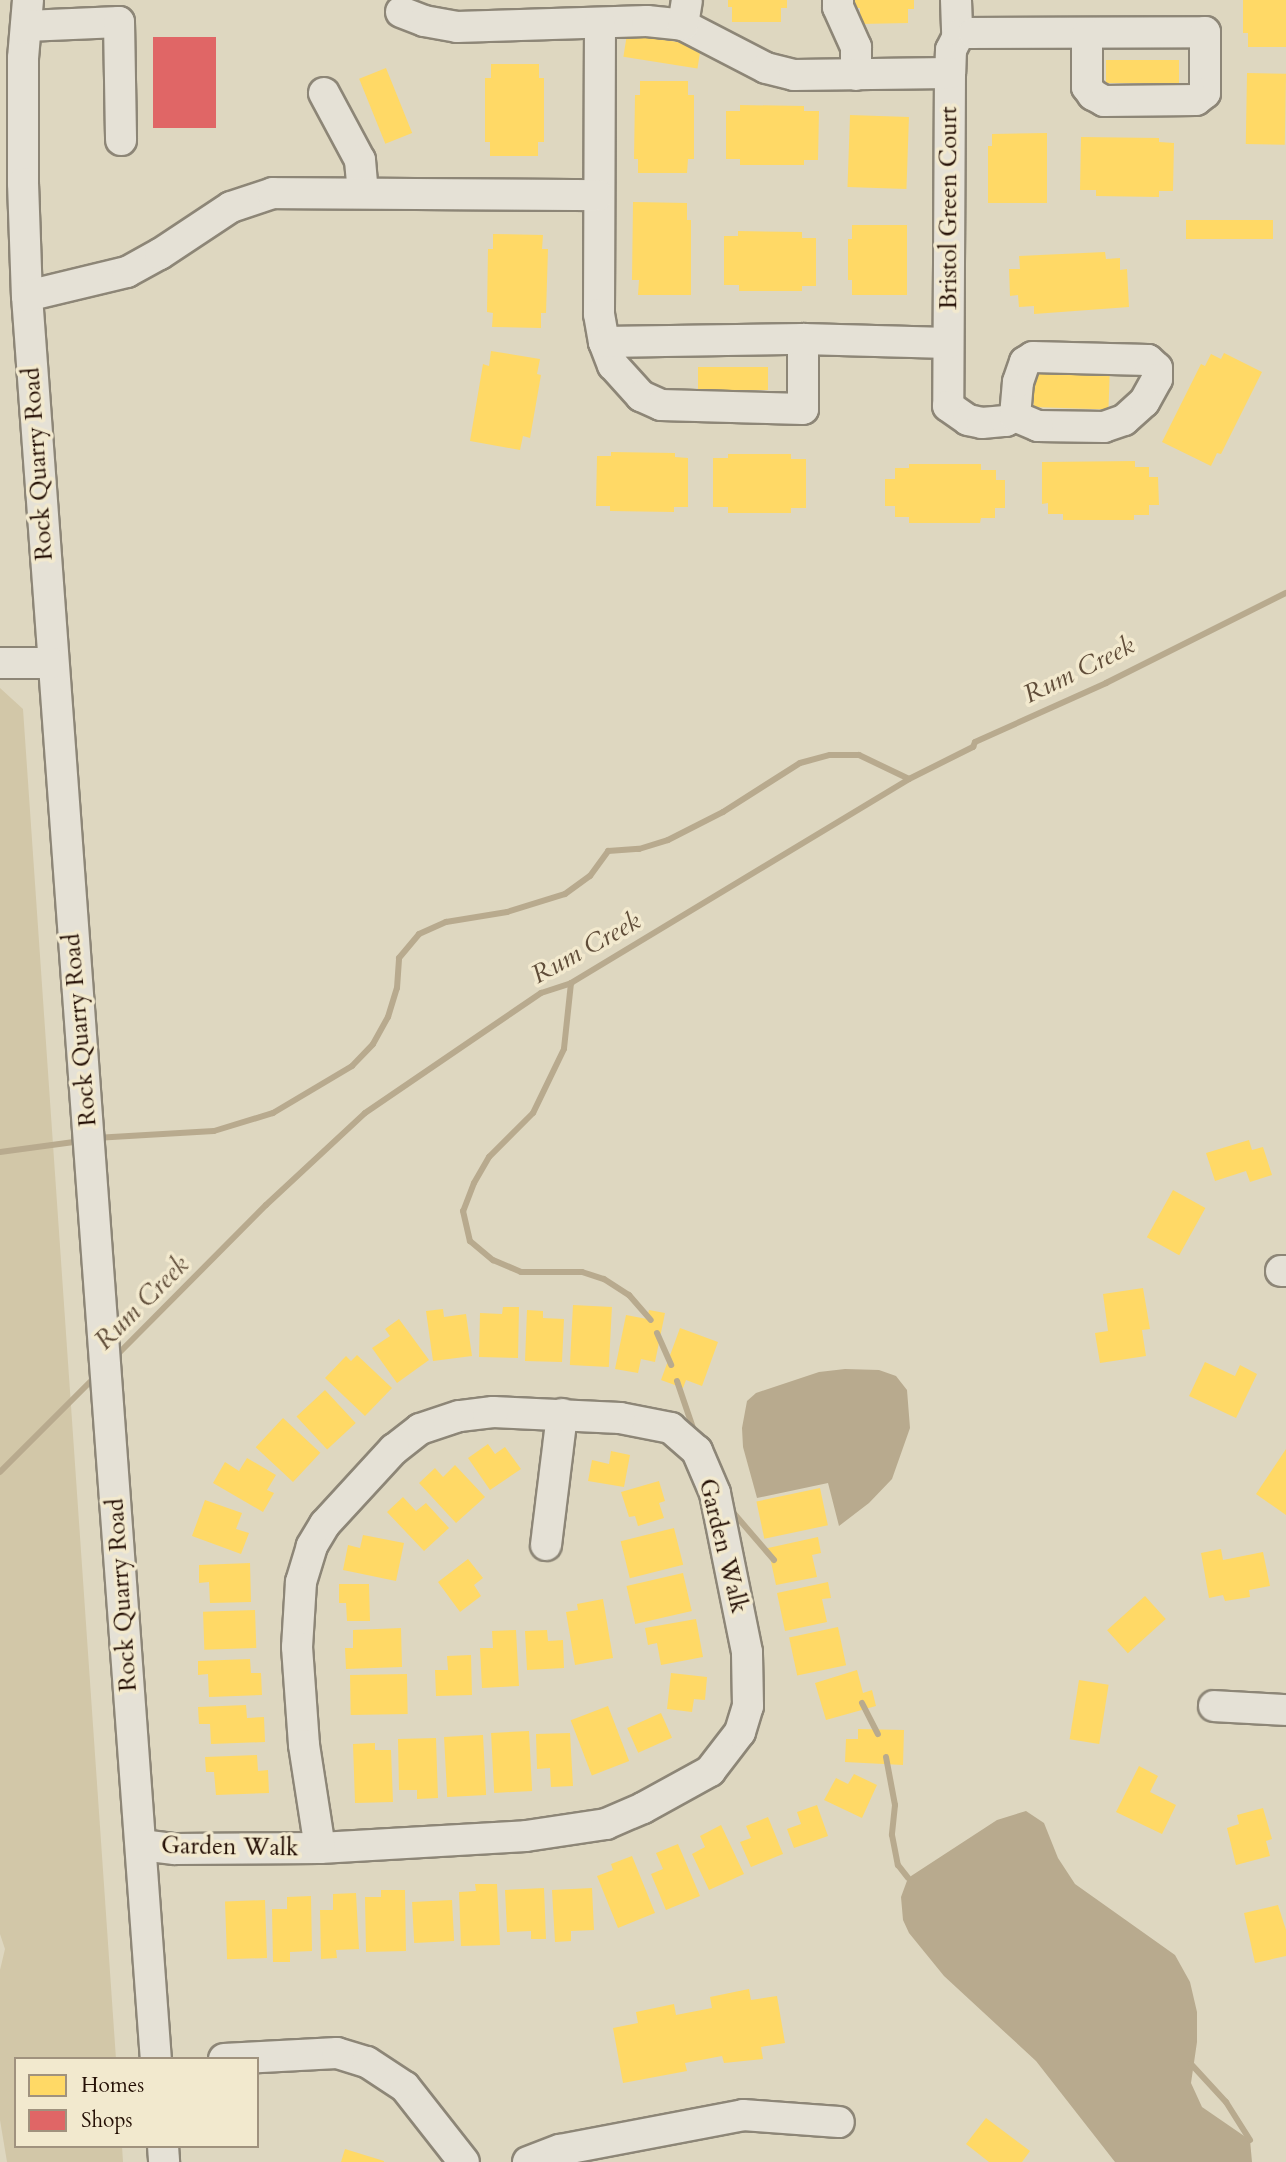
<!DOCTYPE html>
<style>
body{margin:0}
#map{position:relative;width:1286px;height:2162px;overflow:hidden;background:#ded7c0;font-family:Cardo,serif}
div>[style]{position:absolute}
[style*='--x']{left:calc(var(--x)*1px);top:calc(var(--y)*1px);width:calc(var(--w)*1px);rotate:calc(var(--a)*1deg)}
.green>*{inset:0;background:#d2c7a8}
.water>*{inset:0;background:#b8aa8e}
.homes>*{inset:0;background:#ffd966;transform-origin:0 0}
.shops>*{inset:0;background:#e06666;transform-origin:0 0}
.stream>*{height:6px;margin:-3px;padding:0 3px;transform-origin:3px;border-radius:3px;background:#b8aa8e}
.roads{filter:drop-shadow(2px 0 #8d8677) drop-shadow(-2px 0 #8d8677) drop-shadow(0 2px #8d8677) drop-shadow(0 -2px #8d8677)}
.minor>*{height:30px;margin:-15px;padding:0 15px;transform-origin:15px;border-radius:15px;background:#e5e1d6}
span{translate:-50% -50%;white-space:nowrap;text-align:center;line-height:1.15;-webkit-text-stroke:7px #f2e9ce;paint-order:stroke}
.street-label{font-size:24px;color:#251005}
.water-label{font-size:26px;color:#604d39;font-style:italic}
.legend{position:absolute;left:14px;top:2057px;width:245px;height:91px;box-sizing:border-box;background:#f2e9ce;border:2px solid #a0927e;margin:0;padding:9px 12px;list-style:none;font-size:21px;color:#251005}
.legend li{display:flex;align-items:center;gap:14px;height:35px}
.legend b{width:35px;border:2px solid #a0927e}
</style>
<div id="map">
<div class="green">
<i style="clip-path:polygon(0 688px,23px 709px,116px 2059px,16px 2059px,16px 2146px,122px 2146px,123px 2162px,7px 2162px,0 2120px,0 1970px,5px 1949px,0 1934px)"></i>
</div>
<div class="water">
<i style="clip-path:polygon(845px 1369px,879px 1370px,896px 1376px,907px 1390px,910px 1428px,892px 1479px,869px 1503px,839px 1526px,828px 1483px,757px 1498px,743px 1447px,742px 1428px,747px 1401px,756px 1393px,819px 1372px)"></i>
<i style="clip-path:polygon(1026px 1811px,1044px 1823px,1058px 1858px,1075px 1884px,1175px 1955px,1190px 1982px,1197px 2012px,1197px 2042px,1191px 2083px,1202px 2107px,1250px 2140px,1252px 2162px,1115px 2162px,1036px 2061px,944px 1976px,909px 1933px,903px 1920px,901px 1897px,908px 1878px,997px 1820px)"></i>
</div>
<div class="homes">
<i style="clip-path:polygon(728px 0,787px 0,787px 8px,781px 8px,781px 22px,732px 22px,732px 7px,728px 7px)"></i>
<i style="clip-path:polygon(854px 0,914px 0,914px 9px,908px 9px,908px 23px,860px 24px,860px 8px,854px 8px)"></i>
<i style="clip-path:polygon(1243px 0,1286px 0,1286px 47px,1248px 47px,1248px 33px,1243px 33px)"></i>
<i style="left:627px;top:34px;width:75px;height:23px;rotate:9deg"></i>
<i style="left:1106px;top:60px;width:73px;height:23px"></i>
<i style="clip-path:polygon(491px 64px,539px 64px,539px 78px,544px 78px,544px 142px,538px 142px,538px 156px,490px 156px,490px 142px,485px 142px,485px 78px,491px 78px)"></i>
<i style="left:386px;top:68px;width:70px;height:29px;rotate:68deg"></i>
<i style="left:1247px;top:73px;width:39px;height:71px;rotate:1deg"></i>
<i style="clip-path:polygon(640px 81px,688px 81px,688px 95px,694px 95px,694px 159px,688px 159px,687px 173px,638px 173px,638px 159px,634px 159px,635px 95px,640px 95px)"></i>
<i style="clip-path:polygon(740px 105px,804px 106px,804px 111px,819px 111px,818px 160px,804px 160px,804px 165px,740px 165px,740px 159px,726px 159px,726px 111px,740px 111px)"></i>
<i style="left:850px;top:115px;width:59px;height:72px;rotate:2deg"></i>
<i style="clip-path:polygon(1047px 133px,1047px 203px,988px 203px,988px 146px,992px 146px,992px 134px)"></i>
<i style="clip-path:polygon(1081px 137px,1159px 138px,1159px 142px,1174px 143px,1173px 191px,1159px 191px,1159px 197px,1096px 196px,1096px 190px,1080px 190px)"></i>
<i style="clip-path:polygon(633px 202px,687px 203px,687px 220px,691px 220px,691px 295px,638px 295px,639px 280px,632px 280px)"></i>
<i style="left:1273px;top:220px;width:19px;height:87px;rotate:90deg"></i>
<i style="clip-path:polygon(852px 225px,907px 225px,907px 295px,852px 295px,852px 280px,848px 280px,848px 239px,852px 239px)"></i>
<i style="clip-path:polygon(738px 231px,802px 232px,802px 238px,816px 238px,816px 286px,802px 286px,802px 291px,739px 291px,739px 285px,724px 285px,724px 236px,738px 236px)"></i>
<i style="clip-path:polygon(493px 234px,543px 235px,542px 249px,548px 249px,546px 313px,541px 313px,541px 328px,492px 327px,493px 313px,487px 312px,488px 249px,493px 249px)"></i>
<i style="clip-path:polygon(1105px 252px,1106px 259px,1120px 258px,1120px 270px,1127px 269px,1129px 307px,1034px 314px,1034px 306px,1019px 307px,1018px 295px,1010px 296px,1009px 269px,1020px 269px,1019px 256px)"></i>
<i style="clip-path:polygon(491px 351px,540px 359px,537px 374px,541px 375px,530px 438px,523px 436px,520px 450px,470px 441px,483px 364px,489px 366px)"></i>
<i style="clip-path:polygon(1224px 353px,1262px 372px,1221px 454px,1217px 453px,1211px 466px,1162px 442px,1201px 364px,1205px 366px,1211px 354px,1221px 359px)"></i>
<i style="left:1035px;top:364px;width:75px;height:43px;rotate:2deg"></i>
<i style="left:768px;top:367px;width:23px;height:70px;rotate:90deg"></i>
<i style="clip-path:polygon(611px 452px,675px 453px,675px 457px,688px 458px,688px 507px,674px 507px,674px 512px,610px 511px,610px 506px,596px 506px,597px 456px,611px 456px)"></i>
<i style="clip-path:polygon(728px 454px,791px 454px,791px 459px,806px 459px,806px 508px,791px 508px,791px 513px,728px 513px,728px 507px,713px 507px,713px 458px,728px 458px)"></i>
<i style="clip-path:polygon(1135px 461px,1135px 467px,1149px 467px,1149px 477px,1158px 477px,1159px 505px,1149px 505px,1149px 515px,1134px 515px,1134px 520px,1063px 520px,1063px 514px,1048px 514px,1048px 503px,1042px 504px,1042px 462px)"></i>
<i style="clip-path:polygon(909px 464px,981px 464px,981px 470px,996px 470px,996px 480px,1005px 480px,1005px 508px,995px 508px,995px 518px,981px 518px,980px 523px,909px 523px,909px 517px,895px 517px,895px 506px,885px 506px,885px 479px,895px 479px,895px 468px,909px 468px)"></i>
<i style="clip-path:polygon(1249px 1140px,1252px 1150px,1263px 1147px,1272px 1175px,1250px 1182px,1246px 1171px,1215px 1181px,1206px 1153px)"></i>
<i style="left:1173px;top:1190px;width:37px;height:54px;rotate:29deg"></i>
<i style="clip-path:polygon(1143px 1288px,1150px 1329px,1142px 1330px,1146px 1356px,1100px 1363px,1095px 1333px,1108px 1331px,1103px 1294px)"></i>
<i style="left:573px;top:1305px;width:39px;height:60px;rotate:3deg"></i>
<i style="clip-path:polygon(503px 1307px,519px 1307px,518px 1358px,479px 1357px,480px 1313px,502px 1314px)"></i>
<i style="clip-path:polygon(443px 1309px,444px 1317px,466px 1314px,472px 1356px,433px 1361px,426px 1311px)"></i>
<i style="clip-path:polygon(527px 1310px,543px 1311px,543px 1318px,564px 1319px,562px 1362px,525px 1361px)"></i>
<i style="clip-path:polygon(649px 1310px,665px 1313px,655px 1362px,641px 1359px,638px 1373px,615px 1369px,626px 1315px,647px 1319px)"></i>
<i style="clip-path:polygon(399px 1319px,429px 1360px,397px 1383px,372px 1348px,390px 1336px,385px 1329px)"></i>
<i style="clip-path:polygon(680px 1328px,718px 1342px,702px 1386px,686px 1380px,683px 1388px,661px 1380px)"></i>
<i style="clip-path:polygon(357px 1355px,392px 1388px,365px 1416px,325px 1378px,346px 1356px,351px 1361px)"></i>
<i style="clip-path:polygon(1205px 1362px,1235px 1376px,1240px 1365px,1257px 1374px,1236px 1418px,1189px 1396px)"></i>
<i style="left:325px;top:1390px;width:45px;height:39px;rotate:47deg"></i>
<i style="left:283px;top:1418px;width:51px;height:40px;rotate:43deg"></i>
<i style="clip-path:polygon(488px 1444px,495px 1454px,505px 1447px,521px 1469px,490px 1490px,468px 1458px)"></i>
<i style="clip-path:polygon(1286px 1449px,1286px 1515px,1256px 1494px)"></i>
<i style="clip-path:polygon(611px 1451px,630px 1455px,624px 1487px,588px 1481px,592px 1460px,609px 1464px)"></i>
<i style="clip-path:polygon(247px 1458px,276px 1475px,267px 1490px,274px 1493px,263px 1512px,213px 1483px,225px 1462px,239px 1471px)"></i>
<i style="clip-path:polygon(455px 1465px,485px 1497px,456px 1523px,419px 1483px,435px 1468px,443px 1477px)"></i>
<i style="clip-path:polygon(659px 1481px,665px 1501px,659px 1503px,664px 1518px,638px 1526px,635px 1516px,629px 1517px,621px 1492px)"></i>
<i style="left:820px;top:1488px;width:38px;height:65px;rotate:78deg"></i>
<i style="clip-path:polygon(403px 1497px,416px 1511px,426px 1503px,449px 1528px,424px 1551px,387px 1512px)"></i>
<i style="clip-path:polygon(205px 1500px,242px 1513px,236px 1529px,249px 1533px,241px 1554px,192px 1536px)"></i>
<i style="left:674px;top:1528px;width:38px;height:55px;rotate:76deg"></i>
<i style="clip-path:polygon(363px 1535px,404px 1543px,396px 1581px,343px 1570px,348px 1545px,360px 1548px)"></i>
<i style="clip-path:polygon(818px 1537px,821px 1553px,812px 1555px,817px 1577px,776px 1585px,768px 1548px)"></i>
<i style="clip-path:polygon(1221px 1549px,1223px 1560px,1263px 1552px,1270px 1586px,1249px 1590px,1250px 1597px,1225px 1601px,1223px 1595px,1209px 1598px,1201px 1553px)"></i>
<i style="clip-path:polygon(468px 1559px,483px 1578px,474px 1585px,481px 1596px,460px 1612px,438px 1582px)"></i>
<i style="clip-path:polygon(250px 1563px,251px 1602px,210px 1603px,209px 1582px,199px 1583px,199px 1565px)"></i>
<i style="left:683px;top:1573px;width:39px;height:58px;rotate:77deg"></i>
<i style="clip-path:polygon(828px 1582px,831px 1598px,822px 1599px,827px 1622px,785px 1631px,777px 1593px)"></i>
<i style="clip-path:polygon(339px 1584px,369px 1584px,370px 1621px,347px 1621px,346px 1603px,339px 1603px)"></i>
<i style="left:1145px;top:1596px;width:31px;height:51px;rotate:48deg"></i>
<i style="clip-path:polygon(603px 1599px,613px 1658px,575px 1665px,566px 1612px,578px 1610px,577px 1604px)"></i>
<i style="left:255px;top:1610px;width:38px;height:52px;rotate:88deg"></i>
<i style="clip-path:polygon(696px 1619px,703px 1657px,661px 1665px,657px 1643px,648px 1645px,645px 1628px)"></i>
<i style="left:838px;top:1627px;width:39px;height:50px;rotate:78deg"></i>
<i style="clip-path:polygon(401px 1628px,402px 1667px,346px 1669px,345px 1648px,353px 1648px,353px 1630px)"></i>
<i style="clip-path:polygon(516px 1630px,519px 1686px,482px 1688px,480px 1648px,493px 1648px,492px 1631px)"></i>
<i style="clip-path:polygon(547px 1630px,548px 1641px,563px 1640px,564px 1668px,527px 1670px,525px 1631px)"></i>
<i style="clip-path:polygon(471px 1655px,472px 1695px,436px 1696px,435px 1670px,448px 1670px,447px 1656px)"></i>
<i style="clip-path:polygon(250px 1659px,251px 1673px,261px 1673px,262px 1695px,209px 1697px,208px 1674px,198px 1675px,198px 1661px)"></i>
<i style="clip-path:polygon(857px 1670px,863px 1693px,872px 1690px,876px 1706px,826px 1720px,815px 1683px)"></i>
<i style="clip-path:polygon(671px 1673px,707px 1677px,705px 1700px,694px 1699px,692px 1712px,667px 1709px)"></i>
<i style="left:407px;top:1674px;width:40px;height:57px;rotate:89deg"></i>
<i style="left:1079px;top:1680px;width:30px;height:60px;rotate:9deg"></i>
<i style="clip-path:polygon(246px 1705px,247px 1718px,264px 1717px,265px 1742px,211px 1744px,210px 1724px,199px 1724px,198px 1707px)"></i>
<i style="left:608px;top:1706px;width:59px;height:40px;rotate:69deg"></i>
<i style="left:661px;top:1713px;width:27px;height:37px;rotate:66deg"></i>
<i style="clip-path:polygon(858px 1729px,904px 1730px,903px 1765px,845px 1762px,846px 1739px,858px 1739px)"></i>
<i style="left:529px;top:1731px;width:60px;height:38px;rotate:87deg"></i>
<i style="clip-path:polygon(570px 1733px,573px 1786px,551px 1787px,550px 1768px,537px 1769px,536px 1734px)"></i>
<i style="left:483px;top:1735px;width:60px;height:39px;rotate:87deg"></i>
<i style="clip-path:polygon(436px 1738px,438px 1798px,417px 1799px,417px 1790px,399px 1790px,398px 1739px)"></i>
<i style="clip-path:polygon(375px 1743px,375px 1750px,391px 1750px,393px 1802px,355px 1803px,353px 1744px)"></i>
<i style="clip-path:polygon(257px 1755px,258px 1771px,268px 1770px,269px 1793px,216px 1795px,214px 1772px,206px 1772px,205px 1757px)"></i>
<i style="clip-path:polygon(1139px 1766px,1158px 1776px,1150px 1792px,1176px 1805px,1162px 1834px,1116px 1812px)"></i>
<i style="clip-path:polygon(854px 1774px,877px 1785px,862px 1818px,824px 1800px,836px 1778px,848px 1784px)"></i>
<i style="clip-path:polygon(817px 1805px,828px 1836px,794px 1848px,787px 1829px,801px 1824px,797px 1812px)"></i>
<i style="clip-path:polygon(1263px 1808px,1272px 1839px,1266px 1841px,1270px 1856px,1236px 1865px,1227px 1828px,1239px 1824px,1237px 1815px)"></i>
<i style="clip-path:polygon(768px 1817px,783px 1854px,751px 1867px,740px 1842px,751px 1838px,746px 1826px)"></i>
<i style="clip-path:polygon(721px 1825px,744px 1874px,709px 1890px,692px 1854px,705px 1847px,700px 1836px)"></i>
<i style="clip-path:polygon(678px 1844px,700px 1896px,666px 1910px,651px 1874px,663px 1869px,656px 1853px)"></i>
<i style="clip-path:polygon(632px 1856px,655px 1913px,618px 1928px,597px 1876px,613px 1870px,611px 1864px)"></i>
<i style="clip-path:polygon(475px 1884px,497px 1884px,500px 1945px,461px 1946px,459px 1892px,476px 1891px)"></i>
<i style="clip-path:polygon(544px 1888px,546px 1939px,531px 1939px,531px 1931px,507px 1932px,505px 1890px)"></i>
<i style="clip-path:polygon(592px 1888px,594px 1930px,571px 1931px,571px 1941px,555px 1942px,552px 1890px)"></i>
<i style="clip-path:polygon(381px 1890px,405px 1890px,406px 1951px,366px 1952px,365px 1897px,381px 1897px)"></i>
<i style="clip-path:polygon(356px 1893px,359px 1949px,336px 1950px,337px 1958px,321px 1959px,320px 1910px,333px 1910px,333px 1894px)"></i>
<i style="clip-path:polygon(311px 1896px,312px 1951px,290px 1952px,290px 1962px,273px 1962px,272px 1909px,287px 1909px,287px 1897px)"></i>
<i style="left:265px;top:1900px;width:58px;height:40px;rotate:88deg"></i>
<i style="left:452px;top:1900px;width:41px;height:40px;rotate:87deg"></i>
<i style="clip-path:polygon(1278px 1905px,1286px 1930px,1286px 1956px,1255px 1963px,1244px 1913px)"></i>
<i style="clip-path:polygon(749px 1989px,751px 2000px,777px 1996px,785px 2043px,761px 2047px,763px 2059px,724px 2063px,722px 2056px,685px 2063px,687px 2071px,623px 2083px,613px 2028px,638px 2023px,636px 2012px,674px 2004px,676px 2015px,712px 2008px,710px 1997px)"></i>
<i style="clip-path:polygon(986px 2118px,1030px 2151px,1022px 2162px,989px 2162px,966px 2144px)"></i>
<i style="clip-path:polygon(345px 2149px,384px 2161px,384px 2162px,341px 2162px)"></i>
</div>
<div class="shops">
<i style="left:153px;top:37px;width:63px;height:91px"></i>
</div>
<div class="stream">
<i style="--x:571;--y:983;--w:66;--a:96.1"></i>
<i style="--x:564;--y:1049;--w:71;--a:115.8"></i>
<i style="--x:533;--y:1113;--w:62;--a:135"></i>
<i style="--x:489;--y:1157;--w:30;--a:120"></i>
<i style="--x:474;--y:1183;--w:30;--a:111"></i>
<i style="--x:463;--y:1211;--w:31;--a:77"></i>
<i style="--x:470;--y:1241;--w:30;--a:40"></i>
<i style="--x:493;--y:1260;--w:30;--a:23"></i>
<i style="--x:521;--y:1272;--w:61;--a:0"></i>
<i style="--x:582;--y:1272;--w:23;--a:18"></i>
<i style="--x:604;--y:1279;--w:30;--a:33"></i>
<i style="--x:629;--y:1295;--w:33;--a:49"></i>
<i style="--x:95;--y:1138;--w:119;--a:-3.4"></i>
<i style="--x:214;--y:1131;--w:62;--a:-17"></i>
<i style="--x:273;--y:1113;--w:92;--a:-30.7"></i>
<i style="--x:352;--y:1066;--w:30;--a:-46"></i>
<i style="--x:373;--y:1044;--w:31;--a:-61"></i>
<i style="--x:388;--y:1017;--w:30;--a:-73"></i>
<i style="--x:397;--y:988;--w:30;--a:-86"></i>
<i style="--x:399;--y:958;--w:31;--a:-50"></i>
<i style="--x:419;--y:934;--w:30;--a:-24"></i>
<i style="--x:446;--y:922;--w:62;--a:-9.3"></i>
<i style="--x:507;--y:912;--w:61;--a:-17.2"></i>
<i style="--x:565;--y:894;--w:31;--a:-36"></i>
<i style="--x:590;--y:876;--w:31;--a:-54"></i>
<i style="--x:608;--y:851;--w:31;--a:-4"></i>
<i style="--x:639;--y:849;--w:30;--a:-17"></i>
<i style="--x:668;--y:840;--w:62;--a:-27"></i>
<i style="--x:723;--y:812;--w:91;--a:-32.5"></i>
<i style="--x:800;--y:763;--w:31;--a:-15"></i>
<i style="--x:830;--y:755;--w:29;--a:0"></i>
<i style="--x:859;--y:755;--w:55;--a:25.6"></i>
<i style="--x:0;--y:1152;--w:82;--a:-7.7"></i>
<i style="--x:657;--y:1333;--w:35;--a:66"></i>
<i style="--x:115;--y:1357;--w:214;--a:-45.2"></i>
<i style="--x:266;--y:1205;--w:135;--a:-42.9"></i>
<i style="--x:365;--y:1113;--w:213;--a:-34.3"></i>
<i style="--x:541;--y:993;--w:32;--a:-18"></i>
<i style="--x:571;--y:983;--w:395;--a:-31.1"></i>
<i style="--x:909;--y:779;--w:72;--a:-26.6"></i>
<i style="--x:973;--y:747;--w:5;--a:-68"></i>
<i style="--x:975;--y:742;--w:144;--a:-24.2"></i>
<i style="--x:1106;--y:683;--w:201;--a:-26.6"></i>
<i style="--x:677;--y:1381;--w:56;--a:71.2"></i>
<i style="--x:0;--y:1472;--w:134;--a:-45"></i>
<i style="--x:731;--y:1510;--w:66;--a:49.3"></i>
<i style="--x:862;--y:1703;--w:35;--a:63"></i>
<i style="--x:886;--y:1757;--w:49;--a:79.4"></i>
<i style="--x:895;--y:1805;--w:30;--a:96"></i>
<i style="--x:892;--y:1835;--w:31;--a:79"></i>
<i style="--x:898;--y:1865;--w:16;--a:52"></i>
<i style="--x:1191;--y:2064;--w:52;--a:47.4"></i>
<i style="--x:1226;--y:2102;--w:45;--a:57.7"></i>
</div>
<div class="roads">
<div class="minor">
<i style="--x:28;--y:0;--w:58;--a:94.9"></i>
<i style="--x:23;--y:58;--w:125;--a:90"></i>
<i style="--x:23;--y:183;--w:113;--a:88"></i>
<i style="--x:27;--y:296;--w:1768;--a:85.82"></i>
<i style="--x:838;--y:0;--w:7;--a:90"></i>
<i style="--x:838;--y:7;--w:44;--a:65.8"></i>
<i style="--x:856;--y:47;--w:28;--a:90"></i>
<i style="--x:956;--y:0;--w:38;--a:88"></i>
<i style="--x:957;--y:38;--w:13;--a:117"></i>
<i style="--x:951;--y:50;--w:23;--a:92"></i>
<i style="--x:950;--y:73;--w:333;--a:90.3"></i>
<i style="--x:948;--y:406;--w:24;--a:35"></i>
<i style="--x:968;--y:420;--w:14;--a:12"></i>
<i style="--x:982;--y:423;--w:24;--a:-5"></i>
<i style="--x:1006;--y:421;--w:10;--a:-29"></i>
<i style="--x:401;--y:12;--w:25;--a:21"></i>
<i style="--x:424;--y:21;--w:34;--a:10"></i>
<i style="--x:457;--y:27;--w:190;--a:-1.8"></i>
<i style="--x:647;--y:21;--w:36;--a:6"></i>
<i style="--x:683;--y:25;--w:93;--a:27.4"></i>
<i style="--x:766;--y:68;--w:29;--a:14"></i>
<i style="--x:794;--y:75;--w:156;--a:-0.7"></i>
<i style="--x:600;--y:24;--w:290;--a:90.2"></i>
<i style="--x:599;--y:314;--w:28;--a:80"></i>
<i style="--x:604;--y:342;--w:25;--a:69"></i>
<i style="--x:613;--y:365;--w:42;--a:47.9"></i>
<i style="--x:641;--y:396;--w:22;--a:24"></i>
<i style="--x:661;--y:405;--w:142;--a:1.6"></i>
<i style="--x:803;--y:409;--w:70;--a:-90"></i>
<i style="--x:683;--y:25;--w:25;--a:-81"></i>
<i style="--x:26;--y:26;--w:93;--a:-2.5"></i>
<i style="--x:119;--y:22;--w:118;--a:89"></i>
<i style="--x:957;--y:38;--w:7;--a:-45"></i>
<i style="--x:962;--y:33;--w:12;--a:0"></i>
<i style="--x:974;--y:33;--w:231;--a:-0.2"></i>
<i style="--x:1205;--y:32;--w:61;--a:90"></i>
<i style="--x:1205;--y:93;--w:11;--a:142"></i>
<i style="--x:1196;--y:100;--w:92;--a:179.4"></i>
<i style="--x:1104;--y:101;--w:13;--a:-151"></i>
<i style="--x:1093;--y:95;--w:10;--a:-127"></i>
<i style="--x:1087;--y:87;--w:53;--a:-90"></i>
<i style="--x:324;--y:93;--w:76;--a:61.8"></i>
<i style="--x:360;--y:160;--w:32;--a:85"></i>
<i style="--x:27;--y:296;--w:103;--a:-13.5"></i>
<i style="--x:127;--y:272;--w:38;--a:-29"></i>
<i style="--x:160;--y:254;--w:85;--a:-33.5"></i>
<i style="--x:231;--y:207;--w:44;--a:-18.4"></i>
<i style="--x:273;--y:193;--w:325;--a:0.4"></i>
<i style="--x:604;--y:342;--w:199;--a:-0.9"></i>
<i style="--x:803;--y:339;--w:145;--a:1.6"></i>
<i style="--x:1033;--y:357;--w:115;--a:1.5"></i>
<i style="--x:1148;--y:360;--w:12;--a:42"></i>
<i style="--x:1157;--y:368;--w:11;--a:90"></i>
<i style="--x:1157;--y:379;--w:26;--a:119"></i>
<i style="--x:1144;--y:402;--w:27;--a:138"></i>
<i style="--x:1124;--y:420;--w:21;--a:161"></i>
<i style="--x:1104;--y:427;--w:66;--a:-179.1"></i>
<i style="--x:1038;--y:426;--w:25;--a:-157"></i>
<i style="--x:1015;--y:416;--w:34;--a:-85"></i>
<i style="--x:1018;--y:382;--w:21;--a:-71"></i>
<i style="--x:1025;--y:362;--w:9;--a:-32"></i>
<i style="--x:0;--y:663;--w:52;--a:0"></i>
<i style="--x:1281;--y:1271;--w:5;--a:0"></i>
<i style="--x:546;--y:1545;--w:132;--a:-83"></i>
<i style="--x:1214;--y:1706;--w:72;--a:3.2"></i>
<i style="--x:141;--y:1845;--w:34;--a:7"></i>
<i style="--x:175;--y:1849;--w:145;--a:-0.4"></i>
<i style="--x:320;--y:1848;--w:206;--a:-3.3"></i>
<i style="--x:526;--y:1836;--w:81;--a:-8.5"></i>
<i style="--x:606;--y:1824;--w:40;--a:-23.4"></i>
<i style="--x:643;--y:1808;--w:77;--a:-28.9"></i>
<i style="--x:710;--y:1771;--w:49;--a:-52.4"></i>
<i style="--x:740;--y:1732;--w:27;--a:-73"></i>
<i style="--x:748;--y:1706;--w:54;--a:-91.1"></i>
<i style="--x:747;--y:1652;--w:162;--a:-101.4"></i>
<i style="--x:715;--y:1493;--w:46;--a:-113.2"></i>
<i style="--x:697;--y:1451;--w:35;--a:-139"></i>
<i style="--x:671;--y:1428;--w:52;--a:-168.9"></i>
<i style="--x:620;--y:1418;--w:127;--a:-177.3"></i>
<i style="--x:493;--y:1412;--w:34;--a:173"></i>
<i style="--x:459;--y:1416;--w:41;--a:161.6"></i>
<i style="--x:420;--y:1429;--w:33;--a:142"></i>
<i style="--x:394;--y:1449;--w:102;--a:132.6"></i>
<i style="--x:325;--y:1524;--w:26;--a:121"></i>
<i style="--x:312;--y:1546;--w:38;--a:107"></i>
<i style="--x:301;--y:1582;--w:65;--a:93.5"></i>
<i style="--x:297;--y:1647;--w:98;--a:85.9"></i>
<i style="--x:304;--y:1745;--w:104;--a:81.2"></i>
<i style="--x:224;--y:2059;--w:113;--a:-3"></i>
<i style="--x:337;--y:2053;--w:31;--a:17"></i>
<i style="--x:367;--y:2062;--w:45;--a:33.3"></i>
<i style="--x:405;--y:2087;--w:95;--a:51.8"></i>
<i style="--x:163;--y:2146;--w:16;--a:86"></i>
<i style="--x:528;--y:2162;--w:34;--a:-21"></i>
<i style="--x:560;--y:2150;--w:186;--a:-10.8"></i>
<i style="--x:743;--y:2115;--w:96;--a:4.2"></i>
</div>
</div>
<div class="street-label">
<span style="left:949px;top:208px;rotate:-90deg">Bristol Green Court</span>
<span style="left:38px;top:464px;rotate:-94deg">Rock Quarry Road</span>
<span style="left:80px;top:1030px;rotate:-95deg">Rock Quarry Road</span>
<span style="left:723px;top:1546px;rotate:76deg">Garden Walk</span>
<span style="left:122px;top:1595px;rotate:-94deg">Rock Quarry Road</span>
<span style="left:230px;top:1847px;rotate:1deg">Garden Walk</span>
</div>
<div class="water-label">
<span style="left:1079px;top:670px;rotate:-26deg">Rum Creek</span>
<span style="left:586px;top:948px;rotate:-29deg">Rum Creek</span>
<span style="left:142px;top:1303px;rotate:-45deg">Rum Creek</span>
</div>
<ul class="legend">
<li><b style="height:19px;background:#ffd966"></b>Homes</li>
<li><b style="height:19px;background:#e06666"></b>Shops</li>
</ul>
</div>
